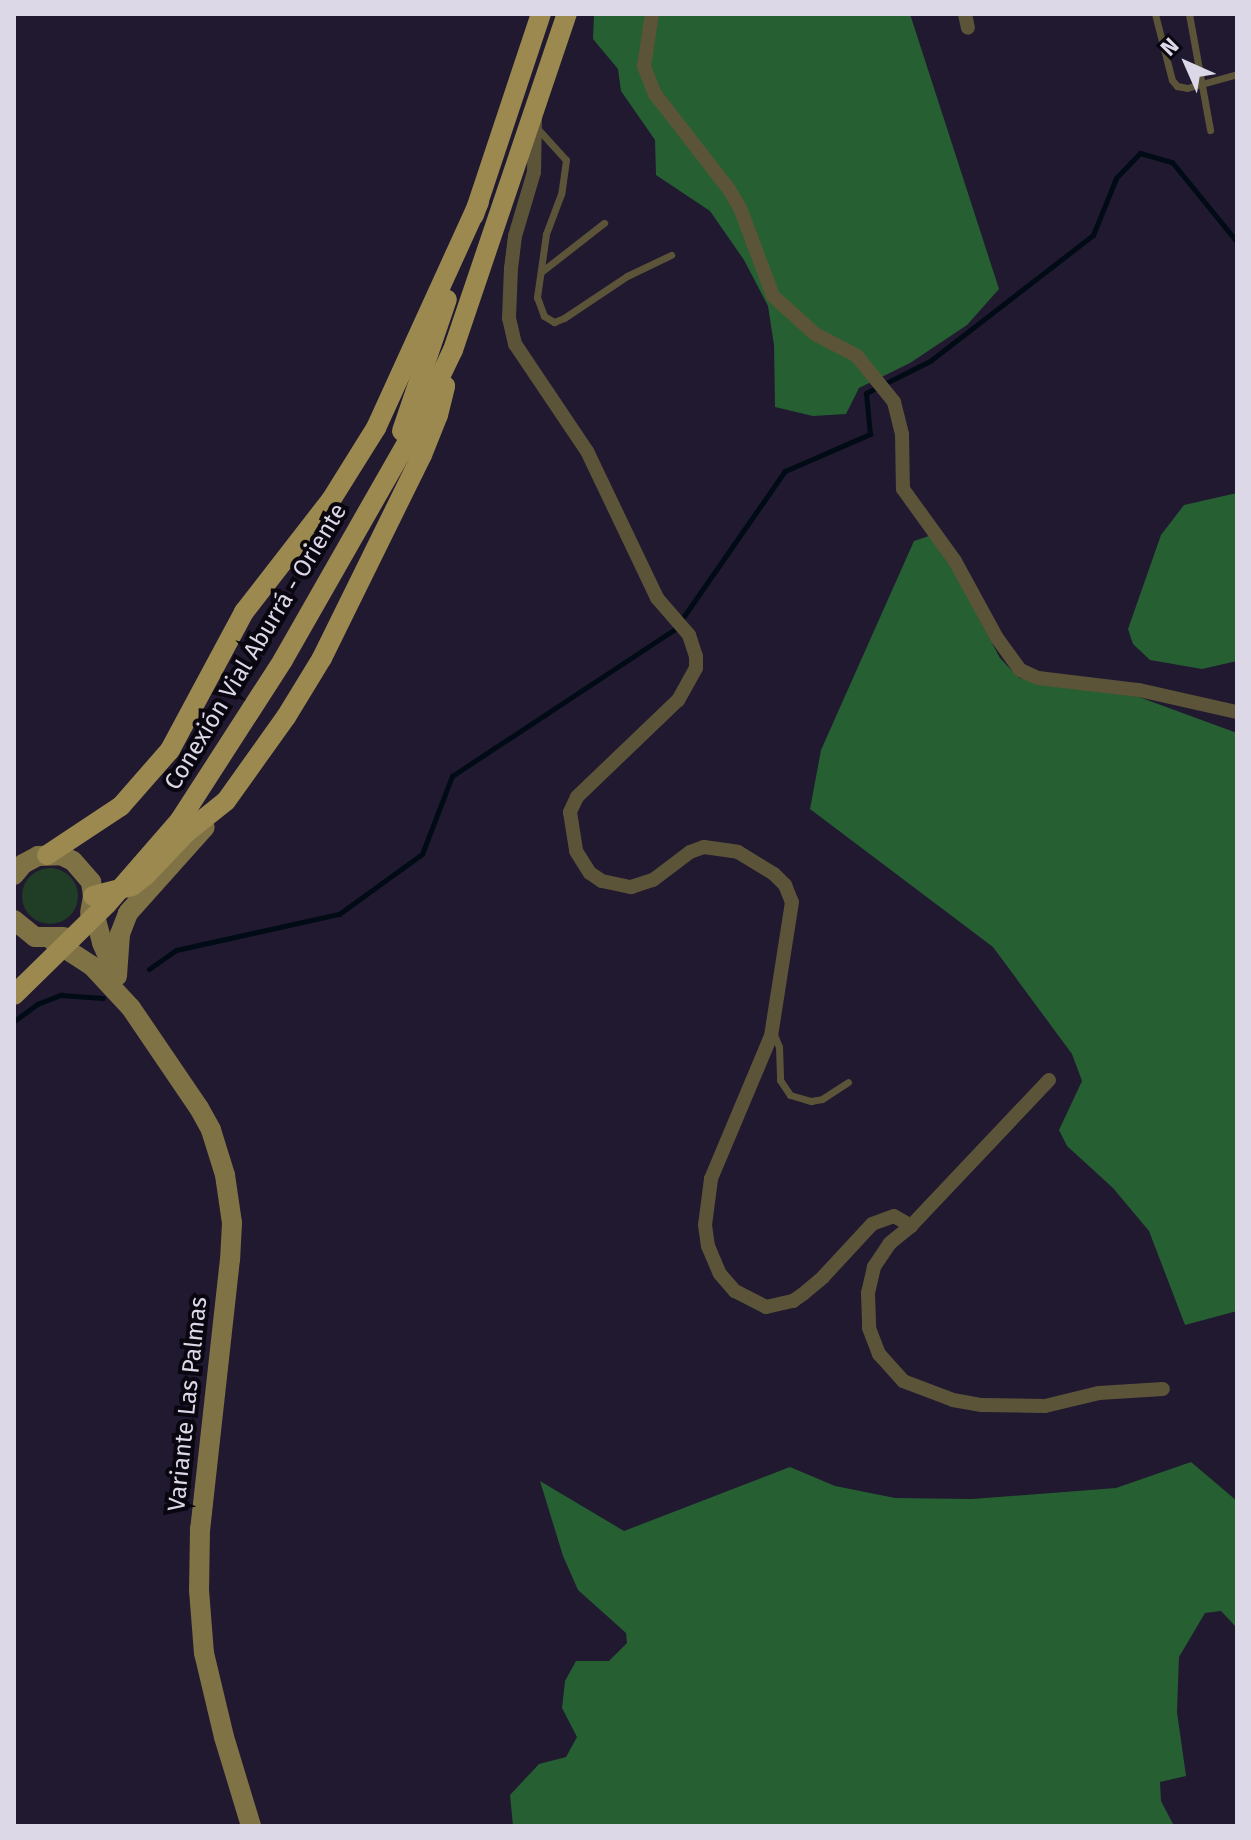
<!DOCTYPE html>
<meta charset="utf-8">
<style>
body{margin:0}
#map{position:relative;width:1251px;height:1840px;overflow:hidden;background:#201930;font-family:"Fira Sans",sans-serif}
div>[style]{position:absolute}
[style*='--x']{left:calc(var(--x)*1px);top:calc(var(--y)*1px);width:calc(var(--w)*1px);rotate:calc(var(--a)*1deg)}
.green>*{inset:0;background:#1f3e25}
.round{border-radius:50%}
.forest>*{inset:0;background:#265f32}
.stream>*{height:5px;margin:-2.5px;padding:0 2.5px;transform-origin:2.5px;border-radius:2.5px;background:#000b15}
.lane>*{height:7px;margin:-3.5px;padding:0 3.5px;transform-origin:3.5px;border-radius:3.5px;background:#5c5438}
.street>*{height:14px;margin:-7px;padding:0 7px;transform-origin:7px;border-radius:7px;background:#5c5438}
.secondary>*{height:20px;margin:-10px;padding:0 10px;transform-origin:10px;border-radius:10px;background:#7f7245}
.primary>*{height:20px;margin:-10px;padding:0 10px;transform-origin:10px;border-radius:10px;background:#9b894f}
.primary-bridge>*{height:20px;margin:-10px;padding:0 10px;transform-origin:10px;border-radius:10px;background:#9b894f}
span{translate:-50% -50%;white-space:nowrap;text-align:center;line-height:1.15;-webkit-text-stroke:8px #090610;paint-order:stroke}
.street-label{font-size:24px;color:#dcd8e8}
.frame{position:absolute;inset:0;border:16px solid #dcd8e8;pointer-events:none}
.north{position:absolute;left:1147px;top:24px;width:80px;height:80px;-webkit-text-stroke:6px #090610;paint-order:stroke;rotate:315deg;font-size:22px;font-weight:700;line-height:32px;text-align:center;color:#dcd8e8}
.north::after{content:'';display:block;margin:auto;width:28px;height:36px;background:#dcd8e8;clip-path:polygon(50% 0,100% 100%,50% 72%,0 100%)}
</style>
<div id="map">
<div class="green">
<i class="round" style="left:22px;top:868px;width:56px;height:56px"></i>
</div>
<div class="forest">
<i style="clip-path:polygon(594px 14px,910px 14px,999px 289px,967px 325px,910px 363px,859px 388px,846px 414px,813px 416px,775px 407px,774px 345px,768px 306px,744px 260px,710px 211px,656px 175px,655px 140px,621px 91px,618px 69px,593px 39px)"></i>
<i style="clip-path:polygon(1237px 493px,1237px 661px,1202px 669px,1150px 660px,1133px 644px,1128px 629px,1161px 535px,1184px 505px)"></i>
<i style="clip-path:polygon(929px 536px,941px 548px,1000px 658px,1019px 678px,1139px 697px,1237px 733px,1237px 1311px,1185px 1325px,1149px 1231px,1113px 1188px,1067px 1146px,1059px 1130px,1082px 1081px,1072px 1054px,993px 947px,810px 809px,821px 750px,914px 541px)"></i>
<i style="clip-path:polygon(1191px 1462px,1237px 1501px,1237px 1628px,1221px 1611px,1205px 1613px,1179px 1657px,1177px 1712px,1186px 1776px,1160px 1782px,1161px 1801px,1174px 1826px,513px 1826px,510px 1795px,539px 1764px,566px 1757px,577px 1737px,562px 1708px,565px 1681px,576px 1661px,609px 1661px,627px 1643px,626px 1633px,578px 1590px,563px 1556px,540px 1481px,624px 1531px,790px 1467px,835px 1486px,895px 1498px,972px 1499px,1116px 1488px)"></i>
</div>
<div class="stream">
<i style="--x:149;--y:969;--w:33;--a:-35"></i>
<i style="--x:176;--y:950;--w:167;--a:-12.5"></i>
<i style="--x:339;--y:914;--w:102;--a:-35.9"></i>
<i style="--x:422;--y:854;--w:84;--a:-69"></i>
<i style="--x:452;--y:776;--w:267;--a:-33.4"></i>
<i style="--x:675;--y:629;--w:193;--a:-55.2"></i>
<i style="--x:785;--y:471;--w:93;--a:-23.5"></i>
<i style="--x:870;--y:434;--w:41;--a:-95.6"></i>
<i style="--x:866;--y:393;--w:72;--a:-26.6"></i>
<i style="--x:930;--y:361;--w:206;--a:-37.7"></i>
<i style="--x:1093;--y:235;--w:61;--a:-68"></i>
<i style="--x:1116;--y:178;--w:35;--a:-46"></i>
<i style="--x:1140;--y:153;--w:33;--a:16"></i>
<i style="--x:1172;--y:162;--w:103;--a:50.9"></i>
<i style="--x:14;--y:1021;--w:29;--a:-36"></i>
<i style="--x:37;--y:1004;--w:26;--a:-21"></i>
<i style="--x:61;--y:995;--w:42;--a:4.1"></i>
</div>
<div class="lane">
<i style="--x:1155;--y:14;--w:68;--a:75.6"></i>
<i style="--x:1172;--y:80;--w:8;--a:50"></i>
<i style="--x:1177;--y:86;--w:10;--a:11"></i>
<i style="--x:1187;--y:88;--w:52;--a:-15.6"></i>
<i style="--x:1189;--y:14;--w:118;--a:79.7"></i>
<i style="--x:537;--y:128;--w:43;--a:47.8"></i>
<i style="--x:566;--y:160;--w:34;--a:98"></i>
<i style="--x:561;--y:194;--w:43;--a:110.6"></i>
<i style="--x:546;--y:234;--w:64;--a:98.1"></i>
<i style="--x:537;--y:297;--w:20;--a:70"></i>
<i style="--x:544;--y:316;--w:12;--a:31"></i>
<i style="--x:554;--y:322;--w:11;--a:-22"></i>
<i style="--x:564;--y:318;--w:76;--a:-33.7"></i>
<i style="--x:627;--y:276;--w:49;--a:-25.5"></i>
<i style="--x:541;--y:272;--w:80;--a:-37.9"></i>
<i style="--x:773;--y:1032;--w:16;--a:68"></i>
<i style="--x:779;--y:1047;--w:33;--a:88"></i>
<i style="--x:780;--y:1080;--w:18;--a:56"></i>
<i style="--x:790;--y:1095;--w:22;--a:16"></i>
<i style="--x:811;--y:1101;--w:11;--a:-10"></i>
<i style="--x:822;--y:1099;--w:31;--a:-33"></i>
</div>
<div class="street">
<i style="--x:652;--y:14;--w:53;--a:98.7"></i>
<i style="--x:644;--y:66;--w:30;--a:69"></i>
<i style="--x:655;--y:94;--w:119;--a:52.2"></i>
<i style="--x:728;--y:188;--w:23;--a:59"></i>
<i style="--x:740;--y:208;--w:94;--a:69.4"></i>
<i style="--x:773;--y:296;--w:57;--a:42.1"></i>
<i style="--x:815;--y:334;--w:47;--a:27.6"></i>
<i style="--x:857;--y:356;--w:59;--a:51.2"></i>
<i style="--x:894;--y:402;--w:33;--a:76"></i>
<i style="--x:902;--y:434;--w:55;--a:89"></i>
<i style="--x:903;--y:489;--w:89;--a:54.2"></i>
<i style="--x:955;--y:561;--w:88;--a:61.4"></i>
<i style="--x:997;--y:638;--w:39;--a:54"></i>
<i style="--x:1020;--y:670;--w:20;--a:24"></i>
<i style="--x:1038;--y:678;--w:102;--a:6.8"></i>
<i style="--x:1139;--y:690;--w:100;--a:12.7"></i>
<i style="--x:965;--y:14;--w:14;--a:78"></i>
<i style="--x:535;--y:119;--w:53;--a:91.1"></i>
<i style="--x:534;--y:172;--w:67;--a:106.5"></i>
<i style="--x:515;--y:236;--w:32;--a:97"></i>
<i style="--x:511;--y:268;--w:50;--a:92.3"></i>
<i style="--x:509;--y:318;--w:27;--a:77"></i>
<i style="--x:515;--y:344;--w:129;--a:56.1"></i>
<i style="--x:587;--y:451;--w:163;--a:64.5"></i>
<i style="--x:657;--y:598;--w:49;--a:49.1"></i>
<i style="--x:689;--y:635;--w:22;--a:72"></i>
<i style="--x:696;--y:656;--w:12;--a:90"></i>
<i style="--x:696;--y:668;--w:37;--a:119"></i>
<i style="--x:678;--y:700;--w:140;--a:136.2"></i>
<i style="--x:577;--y:797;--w:17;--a:115"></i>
<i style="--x:570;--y:812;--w:39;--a:81"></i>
<i style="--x:576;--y:851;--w:26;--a:58"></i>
<i style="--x:590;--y:873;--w:14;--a:34"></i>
<i style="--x:602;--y:881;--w:30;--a:12"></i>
<i style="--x:631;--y:887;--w:23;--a:-18"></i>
<i style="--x:653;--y:880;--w:46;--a:-37.1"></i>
<i style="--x:690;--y:852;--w:15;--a:-20"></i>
<i style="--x:704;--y:847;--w:34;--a:8"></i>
<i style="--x:738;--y:852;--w:42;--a:31.4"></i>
<i style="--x:774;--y:874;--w:16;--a:45"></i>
<i style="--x:785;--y:885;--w:18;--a:68"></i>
<i style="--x:792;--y:902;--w:136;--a:98.9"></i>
<i style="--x:771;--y:1036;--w:155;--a:112.8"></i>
<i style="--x:711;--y:1179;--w:46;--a:97.4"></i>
<i style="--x:705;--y:1225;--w:21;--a:82"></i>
<i style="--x:708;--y:1246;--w:30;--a:67"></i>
<i style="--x:720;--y:1274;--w:23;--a:49"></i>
<i style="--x:735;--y:1291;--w:35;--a:27"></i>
<i style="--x:766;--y:1307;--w:28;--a:-13"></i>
<i style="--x:793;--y:1301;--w:12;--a:-35"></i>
<i style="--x:803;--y:1294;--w:26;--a:-40"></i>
<i style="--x:823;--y:1277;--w:72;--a:-47.2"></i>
<i style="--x:872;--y:1224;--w:23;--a:-20"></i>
<i style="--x:894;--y:1216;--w:20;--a:30"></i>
<i style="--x:1049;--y:1080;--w:201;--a:133.4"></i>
<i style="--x:911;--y:1226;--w:27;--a:141"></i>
<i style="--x:890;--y:1243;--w:29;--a:124"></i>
<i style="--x:874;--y:1267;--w:27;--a:103"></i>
<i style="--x:868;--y:1293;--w:35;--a:88"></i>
<i style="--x:869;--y:1328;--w:28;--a:69"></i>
<i style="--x:879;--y:1354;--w:36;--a:48"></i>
<i style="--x:903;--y:1381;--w:53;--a:20.8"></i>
<i style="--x:953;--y:1400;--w:29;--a:10"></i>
<i style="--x:982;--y:1405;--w:63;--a:0.9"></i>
<i style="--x:1045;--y:1406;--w:56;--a:-13.5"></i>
<i style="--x:1099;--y:1393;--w:64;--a:-3.6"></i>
</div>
<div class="secondary">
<i style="--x:14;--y:875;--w:14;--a:-51"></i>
<i style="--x:23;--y:864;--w:17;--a:-28"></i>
<i style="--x:38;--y:856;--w:23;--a:-2"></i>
<i style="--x:61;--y:855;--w:13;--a:27"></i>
<i style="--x:73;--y:861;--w:28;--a:49"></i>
<i style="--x:91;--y:882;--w:14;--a:82"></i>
<i style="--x:93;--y:896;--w:17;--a:100"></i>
<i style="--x:92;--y:905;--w:39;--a:75"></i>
<i style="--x:102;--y:943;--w:32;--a:66"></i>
<i style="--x:14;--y:920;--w:27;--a:39"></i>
<i style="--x:35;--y:937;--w:29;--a:0"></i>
<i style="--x:52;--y:940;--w:48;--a:33"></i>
<i style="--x:92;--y:966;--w:57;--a:47.1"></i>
<i style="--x:131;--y:1008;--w:121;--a:55.8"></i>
<i style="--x:199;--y:1108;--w:25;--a:61"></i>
<i style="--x:211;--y:1130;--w:47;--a:72.7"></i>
<i style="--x:225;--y:1175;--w:49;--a:81.7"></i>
<i style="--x:232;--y:1223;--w:36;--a:93"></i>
<i style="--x:230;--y:1259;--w:272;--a:96.3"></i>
<i style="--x:200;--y:1529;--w:61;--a:90.9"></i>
<i style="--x:199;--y:1590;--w:63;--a:85.5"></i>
<i style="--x:204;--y:1653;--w:86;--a:76.6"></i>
<i style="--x:224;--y:1737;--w:93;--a:73.1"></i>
<i style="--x:117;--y:976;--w:42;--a:-85.9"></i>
<i style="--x:120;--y:934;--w:22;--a:-69"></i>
<i style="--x:128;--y:913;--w:115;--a:-48.2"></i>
</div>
<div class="primary">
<i style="--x:474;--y:215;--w:212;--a:-71.6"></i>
<i style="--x:402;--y:431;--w:139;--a:-71.2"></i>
<i style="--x:283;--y:660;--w:271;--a:-60.3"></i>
<i style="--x:417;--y:425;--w:83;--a:-64.4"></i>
<i style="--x:453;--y:350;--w:355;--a:-71.3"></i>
<i style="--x:47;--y:855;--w:89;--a:-33.5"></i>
<i style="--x:121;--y:806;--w:74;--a:-48.8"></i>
<i style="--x:170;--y:750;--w:157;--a:-61.8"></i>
<i style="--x:244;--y:612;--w:142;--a:-52.2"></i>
<i style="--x:331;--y:500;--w:85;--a:-58"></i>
<i style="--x:376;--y:428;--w:248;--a:-65.5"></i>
<i style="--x:93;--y:896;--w:40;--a:-14.4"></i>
<i style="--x:132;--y:886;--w:16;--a:-38"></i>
<i style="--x:145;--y:876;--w:59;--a:-46.4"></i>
<i style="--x:186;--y:833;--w:51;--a:-38.7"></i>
<i style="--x:226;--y:801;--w:103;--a:-54.5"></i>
<i style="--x:286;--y:717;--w:69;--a:-58.6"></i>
<i style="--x:322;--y:658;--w:226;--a:-63.8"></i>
<i style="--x:422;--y:455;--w:43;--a:-68.2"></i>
<i style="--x:438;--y:415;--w:30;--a:-76"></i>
</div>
<div class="primary-bridge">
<i style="--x:14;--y:995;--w:130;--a:-44.4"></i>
<i style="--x:107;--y:904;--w:111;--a:-49"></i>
<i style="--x:180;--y:820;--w:190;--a:-57.2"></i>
</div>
<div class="street-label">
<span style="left:256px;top:647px;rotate:-59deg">Conexión Vial Aburrá - Oriente</span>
<span style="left:188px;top:1404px;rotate:-84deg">Variante Las Palmas</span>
</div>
<div class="frame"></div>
<div class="north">N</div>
</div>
